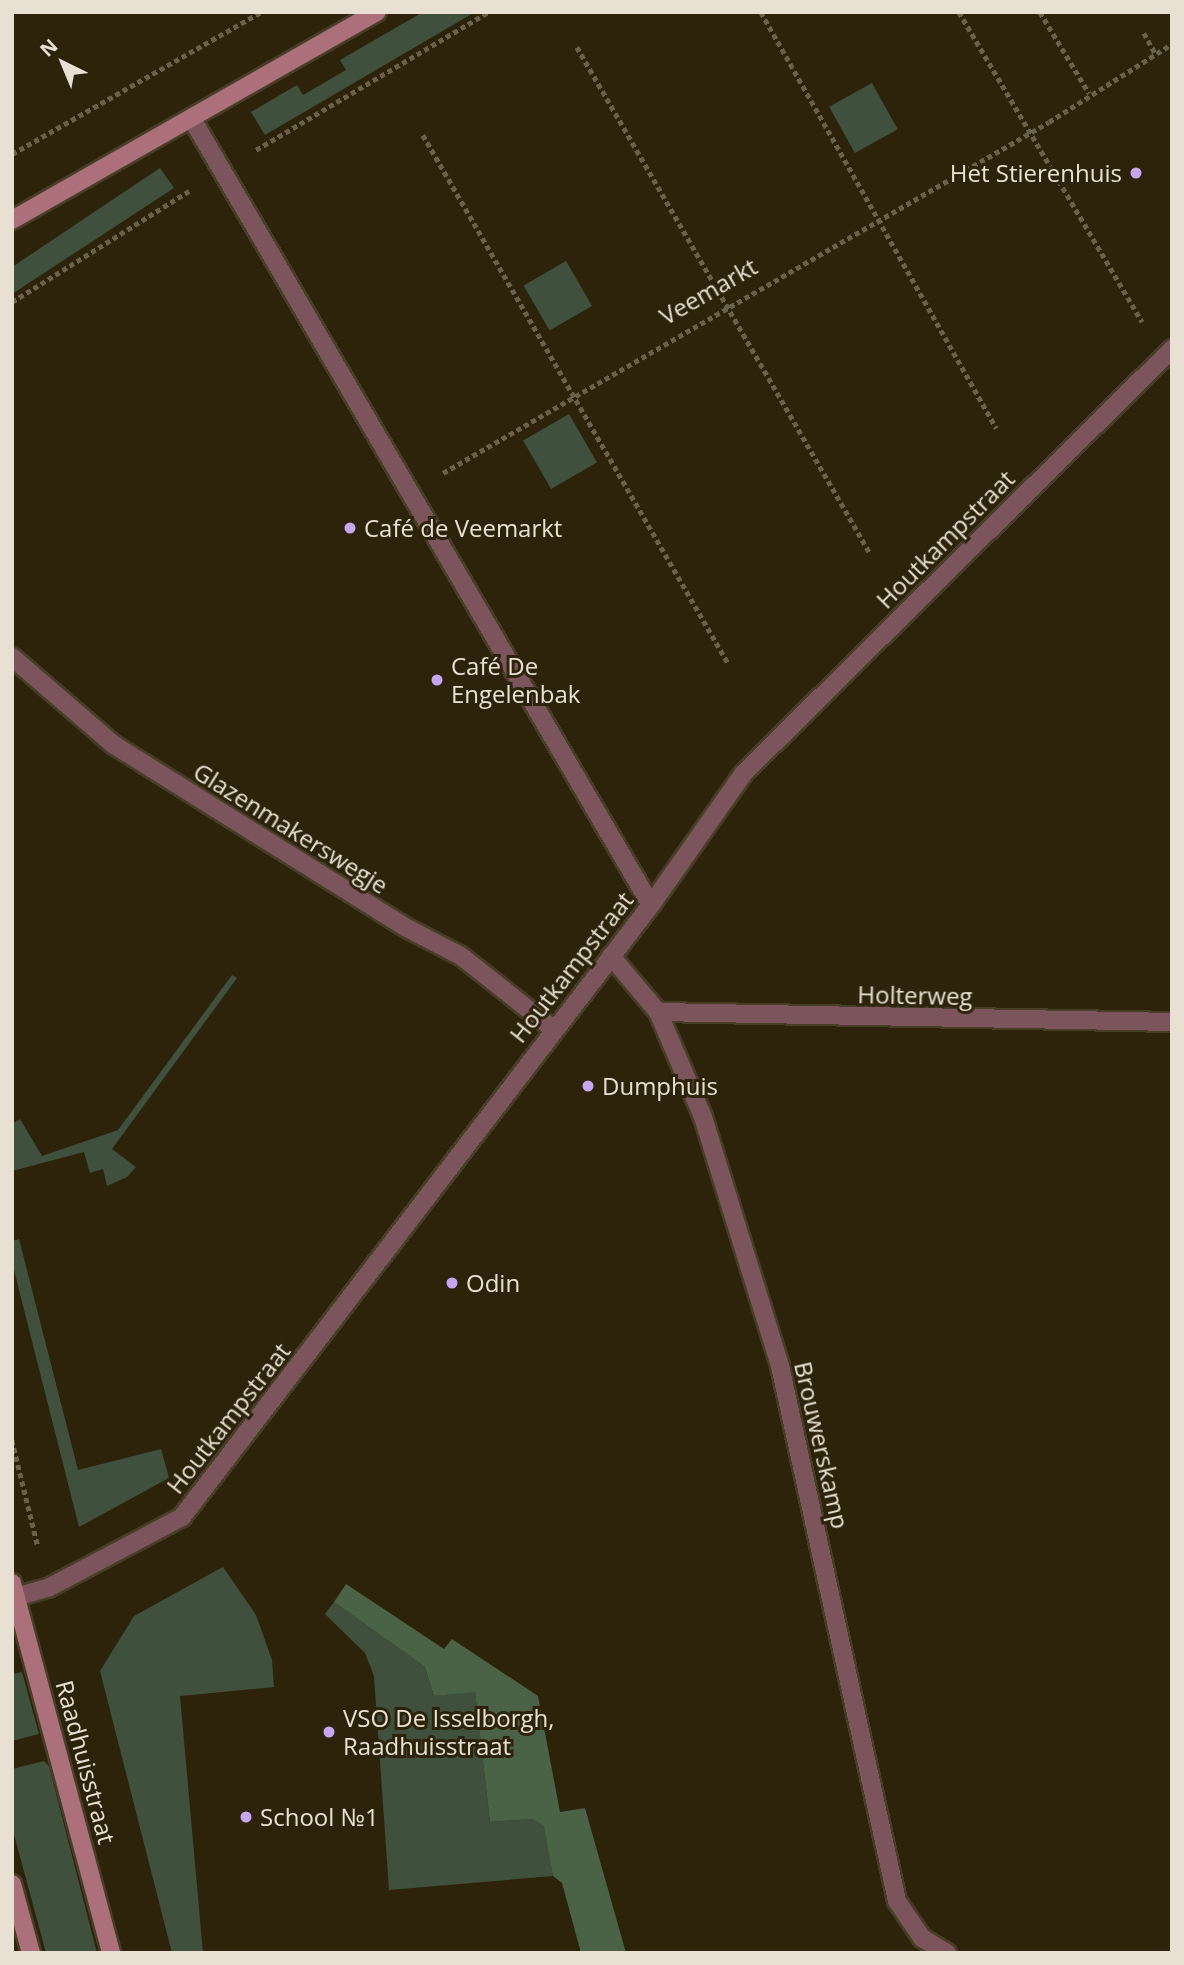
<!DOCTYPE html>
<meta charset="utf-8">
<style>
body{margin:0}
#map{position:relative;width:1184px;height:1965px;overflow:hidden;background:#2d230a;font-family:"Open Sans",sans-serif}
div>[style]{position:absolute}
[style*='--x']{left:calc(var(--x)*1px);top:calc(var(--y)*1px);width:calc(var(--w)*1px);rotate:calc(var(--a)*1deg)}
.green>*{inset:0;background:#3f513c;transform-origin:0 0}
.forest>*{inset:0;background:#4a6246}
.path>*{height:4.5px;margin-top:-2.25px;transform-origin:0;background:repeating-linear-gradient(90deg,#6a614b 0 5px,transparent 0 8.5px)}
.roads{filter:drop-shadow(2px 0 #473e26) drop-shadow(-2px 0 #473e26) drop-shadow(0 2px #473e26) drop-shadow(0 -2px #473e26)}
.lane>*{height:18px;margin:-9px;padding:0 9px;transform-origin:9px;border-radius:9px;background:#7b555b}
.street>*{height:18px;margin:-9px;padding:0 9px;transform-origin:9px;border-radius:9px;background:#7b555b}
.secondary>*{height:18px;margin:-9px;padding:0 9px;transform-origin:9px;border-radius:9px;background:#ab707a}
.dots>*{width:19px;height:19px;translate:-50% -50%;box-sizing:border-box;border:4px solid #2d230a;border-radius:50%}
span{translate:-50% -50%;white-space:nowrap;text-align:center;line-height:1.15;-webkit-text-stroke:6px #2d230a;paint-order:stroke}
.poi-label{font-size:24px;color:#e8e1d3}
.right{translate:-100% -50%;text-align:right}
.left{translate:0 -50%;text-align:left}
.street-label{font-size:24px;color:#e8e1d3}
.frame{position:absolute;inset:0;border:14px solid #e8e1d3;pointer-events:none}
.north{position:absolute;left:28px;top:28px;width:70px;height:70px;-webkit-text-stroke:5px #2d230a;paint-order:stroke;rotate:317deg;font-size:19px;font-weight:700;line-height:28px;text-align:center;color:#e8e1d3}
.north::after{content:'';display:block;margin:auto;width:24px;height:32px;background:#e8e1d3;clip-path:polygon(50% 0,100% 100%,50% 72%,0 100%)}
</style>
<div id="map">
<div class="green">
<i style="clip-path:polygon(423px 12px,475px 12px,265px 135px,251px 112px,297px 85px,303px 95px,346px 70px,340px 60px)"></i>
<i style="left:872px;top:83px;width:53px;height:49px;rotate:61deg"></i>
<i style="clip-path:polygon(160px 168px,174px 188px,12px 294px,12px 267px)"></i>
<i style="left:566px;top:261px;width:52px;height:49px;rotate:60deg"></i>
<i style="left:569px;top:414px;width:56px;height:53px;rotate:60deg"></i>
<i style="clip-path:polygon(232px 975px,237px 978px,112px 1149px,136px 1167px,127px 1177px,107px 1186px,103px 1169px,90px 1173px,84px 1152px,12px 1171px,12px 1124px,20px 1119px,42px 1156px,118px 1130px)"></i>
<i style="clip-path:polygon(19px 1239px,78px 1470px,161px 1449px,169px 1478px,79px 1527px,12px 1262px,12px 1241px)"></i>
<i style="clip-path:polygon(223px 1567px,256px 1615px,272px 1660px,274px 1687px,180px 1696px,203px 1953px,172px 1953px,100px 1671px,134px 1616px)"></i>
<i style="clip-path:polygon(334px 1602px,425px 1667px,434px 1696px,475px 1691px,490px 1822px,533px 1819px,545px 1826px,553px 1876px,389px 1890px,374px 1676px,365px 1653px,325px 1614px)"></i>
<i style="clip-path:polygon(22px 1672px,39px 1734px,12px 1741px,12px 1674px)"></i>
<i style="clip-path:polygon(44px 1761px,49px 1766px,97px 1953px,46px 1953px,12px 1827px,12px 1769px)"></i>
</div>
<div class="forest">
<i style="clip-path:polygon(346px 1584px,444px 1649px,452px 1639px,538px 1696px,560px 1812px,585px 1808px,626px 1953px,581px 1953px,562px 1883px,553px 1876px,544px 1826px,533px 1819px,490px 1822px,475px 1692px,434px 1696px,425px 1667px,334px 1602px)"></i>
</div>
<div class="path">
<i style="--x:761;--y:12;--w:478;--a:60.5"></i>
<i style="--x:959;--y:12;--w:360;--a:59.4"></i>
<i style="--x:1040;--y:12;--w:95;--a:58.8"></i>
<i style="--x:1144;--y:33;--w:23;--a:61"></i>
<i style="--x:577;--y:47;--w:585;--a:59.93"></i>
<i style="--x:423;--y:135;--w:610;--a:59.99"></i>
<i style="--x:256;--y:150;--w:270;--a:-30.7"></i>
<i style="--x:12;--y:154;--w:287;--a:-29.7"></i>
<i style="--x:12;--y:302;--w:209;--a:-32.1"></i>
<i style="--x:443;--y:473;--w:700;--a:-30.08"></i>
<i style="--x:1049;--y:122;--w:146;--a:-32.4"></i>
<i style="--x:12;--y:1440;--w:110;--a:76.3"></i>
</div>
<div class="roads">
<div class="lane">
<i style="--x:12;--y:657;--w:135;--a:40.8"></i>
<i style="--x:114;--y:745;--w:343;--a:32"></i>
<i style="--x:405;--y:927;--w:63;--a:27.4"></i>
<i style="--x:461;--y:956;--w:116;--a:38.4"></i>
</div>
<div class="street">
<i style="--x:192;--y:119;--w:910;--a:59.72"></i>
<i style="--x:611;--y:956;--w:73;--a:50"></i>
<i style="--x:658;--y:1012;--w:114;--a:66.8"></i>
<i style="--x:703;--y:1117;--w:261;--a:72.8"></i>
<i style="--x:780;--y:1366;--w:548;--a:77.66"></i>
<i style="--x:897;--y:1901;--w:45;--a:56"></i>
<i style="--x:922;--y:1938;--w:29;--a:31"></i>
<i style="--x:658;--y:1012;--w:514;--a:1.11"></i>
<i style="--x:12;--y:1598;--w:37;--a:-16"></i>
<i style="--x:48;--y:1588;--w:152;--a:-27.9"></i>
<i style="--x:182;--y:1517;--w:771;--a:-52.54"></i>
<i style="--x:651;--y:905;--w:160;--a:-54.9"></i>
<i style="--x:743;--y:774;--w:604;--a:-44.73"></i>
</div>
<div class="secondary">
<i style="--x:12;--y:220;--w:420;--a:-29.7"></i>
<i style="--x:12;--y:1583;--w:383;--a:75"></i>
<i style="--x:12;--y:1884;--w:72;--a:74.6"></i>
</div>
</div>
<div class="dots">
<i style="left:1136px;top:173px;background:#c5a7f1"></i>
<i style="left:350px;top:528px;background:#c5a7f1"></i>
<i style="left:437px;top:680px;background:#c5a7f1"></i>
<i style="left:588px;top:1086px;background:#c5a7f1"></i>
<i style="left:452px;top:1283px;background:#c5a7f1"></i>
<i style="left:329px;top:1732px;background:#c5a7f1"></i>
<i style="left:246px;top:1817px;background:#c5a7f1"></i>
</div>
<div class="poi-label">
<span class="right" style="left:1122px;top:173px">Het Stierenhuis</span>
<span class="left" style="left:364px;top:528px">Café de Veemarkt</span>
<span class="left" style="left:451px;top:680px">Café De<br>Engelenbak</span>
<span class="left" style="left:602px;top:1086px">Dumphuis</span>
<span class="left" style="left:466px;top:1283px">Odin</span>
<span class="left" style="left:343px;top:1732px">VSO De Isselborgh,<br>Raadhuisstraat</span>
<span class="left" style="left:260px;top:1817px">School №1</span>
</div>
<div class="street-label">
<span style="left:708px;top:291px;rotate:-30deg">Veemarkt</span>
<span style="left:945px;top:539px;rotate:-45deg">Houtkampstraat</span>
<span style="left:291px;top:828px;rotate:32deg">Glazenmakerswegje</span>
<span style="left:571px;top:967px;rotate:-52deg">Houtkampstraat</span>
<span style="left:915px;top:995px;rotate:1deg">Holterweg</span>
<span style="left:228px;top:1418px;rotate:-52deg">Houtkampstraat</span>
<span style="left:822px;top:1445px;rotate:77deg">Brouwerskamp</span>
<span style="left:86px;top:1762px;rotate:75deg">Raadhuisstraat</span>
</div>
<div class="frame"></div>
<div class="north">N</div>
</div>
